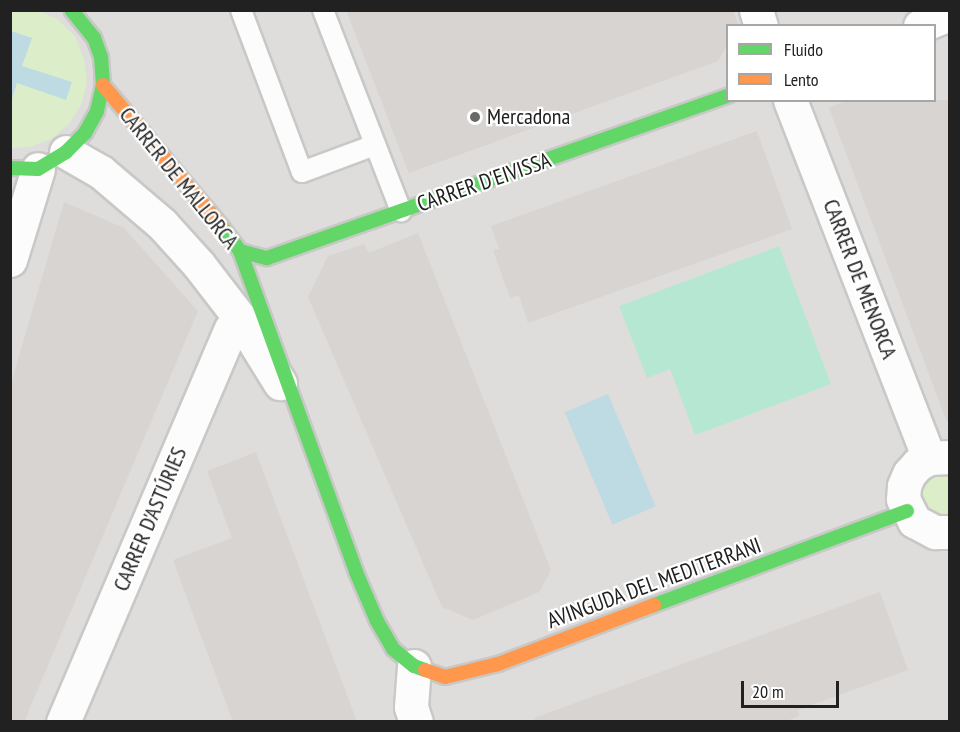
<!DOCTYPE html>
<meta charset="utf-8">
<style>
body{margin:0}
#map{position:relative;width:960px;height:732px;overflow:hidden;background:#f0eeea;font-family:"PT Sans Narrow",sans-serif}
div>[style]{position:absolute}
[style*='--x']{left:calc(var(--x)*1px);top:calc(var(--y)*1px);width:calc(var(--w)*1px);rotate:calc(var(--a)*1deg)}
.residential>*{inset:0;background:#dfdddb}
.grass>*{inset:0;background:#dbedc9}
.pitch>*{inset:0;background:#b5e7d3}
.water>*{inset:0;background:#bedae3;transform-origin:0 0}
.building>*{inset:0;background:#d7d4d1}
.roads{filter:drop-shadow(2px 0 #c8c8c6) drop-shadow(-2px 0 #c8c8c6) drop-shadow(0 2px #c8c8c6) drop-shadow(0 -2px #c8c8c6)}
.lane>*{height:20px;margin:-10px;padding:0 10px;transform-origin:10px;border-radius:10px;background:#fdfcfc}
.street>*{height:33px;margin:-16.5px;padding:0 16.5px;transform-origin:16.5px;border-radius:16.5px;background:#fdfcfc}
.fast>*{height:14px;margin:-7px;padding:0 7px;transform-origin:7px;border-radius:7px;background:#63d668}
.slow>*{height:14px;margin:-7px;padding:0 7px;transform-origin:7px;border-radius:7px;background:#ff974d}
.dots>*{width:16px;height:16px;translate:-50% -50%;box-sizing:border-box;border:3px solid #fff;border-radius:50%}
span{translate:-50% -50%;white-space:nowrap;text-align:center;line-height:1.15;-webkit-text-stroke:4.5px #fff;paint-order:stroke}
.poi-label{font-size:22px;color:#212121}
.left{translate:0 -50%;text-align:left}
.street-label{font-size:22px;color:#212121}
.frame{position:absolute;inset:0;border:12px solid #212121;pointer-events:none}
.legend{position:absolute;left:726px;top:24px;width:210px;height:78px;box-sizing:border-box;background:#fff;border:2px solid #a6a6a6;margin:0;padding:8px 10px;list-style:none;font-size:18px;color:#212121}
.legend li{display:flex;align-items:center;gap:12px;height:30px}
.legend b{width:30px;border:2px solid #a6a6a6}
.scale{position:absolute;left:741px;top:681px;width:98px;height:27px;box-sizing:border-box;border:3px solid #212121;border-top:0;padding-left:8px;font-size:18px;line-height:21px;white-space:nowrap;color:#212121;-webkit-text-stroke:4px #fff;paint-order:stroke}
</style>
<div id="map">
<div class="residential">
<i style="clip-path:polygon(evenodd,11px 11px,949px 11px,949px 721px,11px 721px,11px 11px,728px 26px,934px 26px,934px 100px,728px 100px,728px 26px)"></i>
</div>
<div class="grass">
<i style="clip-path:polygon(11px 11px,40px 11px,57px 19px,75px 36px,84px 59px,87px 83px,81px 105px,69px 124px,51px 139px,30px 147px,11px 148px)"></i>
<i style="clip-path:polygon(939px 472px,949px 473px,949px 512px,944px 514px,931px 510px,926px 505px,922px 492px,926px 479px)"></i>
</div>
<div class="pitch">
<i style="clip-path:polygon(779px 246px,831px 384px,695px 435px,670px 369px,647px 378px,619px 306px)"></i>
</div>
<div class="water">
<i style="clip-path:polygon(11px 31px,32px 38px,22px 66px,72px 82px,66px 100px,17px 83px,11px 102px)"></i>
<i style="left:608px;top:394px;width:122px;height:47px;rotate:67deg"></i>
</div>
<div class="building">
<i style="clip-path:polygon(346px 10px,733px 10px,738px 24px,728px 26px,728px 44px,718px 61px,409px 173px)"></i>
<i style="clip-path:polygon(848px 100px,950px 100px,950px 421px,947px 422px,829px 108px)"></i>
<i style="clip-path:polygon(757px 131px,792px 229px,528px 323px,519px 295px,510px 298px,493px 250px,499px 249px,491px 226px)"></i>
<i style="clip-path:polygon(64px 202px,124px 228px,198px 311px,24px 722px,10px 722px,10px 387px)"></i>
<i style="clip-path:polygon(418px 233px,551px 570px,539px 592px,473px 620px,442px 607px,308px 297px,328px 256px,364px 244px,369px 253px)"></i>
<i style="clip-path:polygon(256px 452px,357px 722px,233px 722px,173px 560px,232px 538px,207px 471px)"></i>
<i style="clip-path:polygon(880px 592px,908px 670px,798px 710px,799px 716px,784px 722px,535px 722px,534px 718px)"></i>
</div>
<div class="roads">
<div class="lane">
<i style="--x:241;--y:10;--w:173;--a:69.4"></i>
<i style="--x:302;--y:172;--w:78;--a:-20.3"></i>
<i style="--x:323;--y:10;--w:216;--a:68.8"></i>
</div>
<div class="street">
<i style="--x:756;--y:10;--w:17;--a:73"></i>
<i style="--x:920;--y:26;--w:32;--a:-22"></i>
<i style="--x:790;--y:100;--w:384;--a:68.8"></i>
<i style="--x:66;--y:152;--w:40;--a:29.7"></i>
<i style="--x:101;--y:172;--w:80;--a:40.4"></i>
<i style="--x:162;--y:224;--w:55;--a:47.9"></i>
<i style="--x:199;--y:265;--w:66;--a:52.4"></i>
<i style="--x:239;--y:317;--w:78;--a:58.2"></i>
<i style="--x:10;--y:260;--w:95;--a:-72.9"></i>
<i style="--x:950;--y:457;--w:21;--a:177"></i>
<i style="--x:929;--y:458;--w:13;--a:151"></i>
<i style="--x:918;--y:464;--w:13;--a:132"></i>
<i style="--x:909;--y:474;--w:13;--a:113"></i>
<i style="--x:904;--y:486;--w:13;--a:94"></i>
<i style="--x:903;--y:499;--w:25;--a:63"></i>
<i style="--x:914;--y:521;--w:24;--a:28"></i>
<i style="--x:935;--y:532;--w:15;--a:0"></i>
<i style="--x:414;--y:666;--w:41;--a:94.2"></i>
<i style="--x:411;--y:707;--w:16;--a:72"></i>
<i style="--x:63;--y:722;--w:427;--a:-66.9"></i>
<i style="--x:231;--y:329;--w:14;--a:-56"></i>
</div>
<div class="fast">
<i style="--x:10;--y:168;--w:28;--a:2"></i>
<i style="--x:38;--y:169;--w:33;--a:-31"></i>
<i style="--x:66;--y:152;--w:27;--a:-45"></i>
<i style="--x:85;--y:133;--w:25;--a:-61"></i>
<i style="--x:97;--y:111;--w:27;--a:-77"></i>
<i style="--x:103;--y:85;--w:28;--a:-94"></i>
<i style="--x:101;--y:57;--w:20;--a:-110"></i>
<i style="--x:94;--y:38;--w:36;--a:-129"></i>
<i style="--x:222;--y:227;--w:30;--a:53"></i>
<i style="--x:240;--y:251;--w:341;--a:70.1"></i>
<i style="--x:356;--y:572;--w:53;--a:66.8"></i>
<i style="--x:377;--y:621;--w:32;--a:60"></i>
<i style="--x:393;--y:649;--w:27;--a:39"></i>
<i style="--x:414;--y:666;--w:12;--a:20"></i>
<i style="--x:240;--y:251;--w:28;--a:15"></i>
<i style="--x:267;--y:258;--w:489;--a:-19.4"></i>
<i style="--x:654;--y:605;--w:270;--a:-20.4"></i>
</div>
<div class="slow">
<i style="--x:103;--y:85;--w:185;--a:50"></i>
<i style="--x:425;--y:670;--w:21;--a:19"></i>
<i style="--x:445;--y:677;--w:55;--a:-13.8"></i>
<i style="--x:498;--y:664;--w:167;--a:-20.7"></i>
</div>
</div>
<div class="dots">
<i style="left:475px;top:117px;background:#696967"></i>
</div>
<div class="poi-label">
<span class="left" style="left:487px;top:117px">Mercadona</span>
</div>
<div class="street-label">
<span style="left:179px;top:178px;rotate:51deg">CARRER DE MALLORCA</span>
<span style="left:484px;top:182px;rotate:-19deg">CARRER D'EIVISSA</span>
<span style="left:860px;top:279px;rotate:69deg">CARRER DE MENORCA</span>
<span style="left:150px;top:519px;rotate:-67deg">CARRER D'ASTÚRIES</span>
<span style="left:654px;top:583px;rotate:-20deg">AVINGUDA DEL MEDITERRANI</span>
</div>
<div class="frame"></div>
<ul class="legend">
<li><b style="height:8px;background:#63d668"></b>Fluido</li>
<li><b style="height:8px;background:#ff974d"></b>Lento</li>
</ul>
<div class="scale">20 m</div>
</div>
